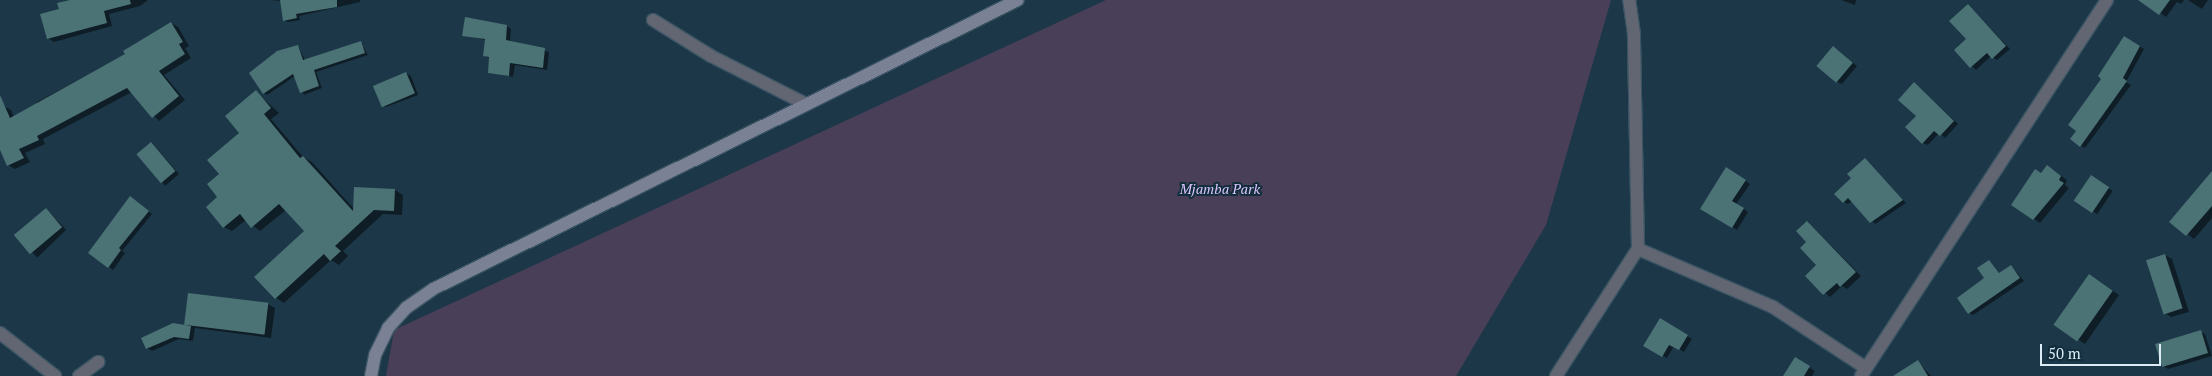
<!DOCTYPE html>
<style>
body{margin:0}
#map{position:relative;width:2212px;height:376px;overflow:hidden;background:#1c3848;font-family:"PT Serif",serif}
div>[style]{position:absolute}
[style*='--x']{left:calc(var(--x)*1px);top:calc(var(--y)*1px);width:calc(var(--w)*1px);rotate:calc(var(--a)*1deg)}
.green>*{inset:0;background:#4a3f59}
.shadow>*{inset:0;background:#0007;transform-origin:0 0}
.building>*{inset:0;background:#4b7275;transform-origin:0 0}
.roads{filter:drop-shadow(1px 0 #3b5564) drop-shadow(-1px 0 #3b5564) drop-shadow(0 1px #3b5564) drop-shadow(0 -1px #3b5564)}
.street>*{height:12px;margin:-6px;padding:0 6px;transform-origin:6px;border-radius:6px;background:#626672}
.secondary>*{height:12px;margin:-6px;padding:0 6px;transform-origin:6px;border-radius:6px;background:#7a8194}
span{translate:-50% -50%;white-space:nowrap;text-align:center;line-height:1.15;-webkit-text-stroke:4px #122e3d;paint-order:stroke}
.park-label{font-size:14px;color:#ddc7fe;font-style:italic}
.scale{position:absolute;left:2040px;top:344px;width:121px;height:22px;box-sizing:border-box;border:2px solid #dcecf6;border-top:0;padding-left:6px;font-size:15px;line-height:18px;white-space:nowrap;color:#dcecf6;-webkit-text-stroke:4px #122e3d;paint-order:stroke}
</style>
<div id="map">
<div class="green">
<i style="clip-path:polygon(1106px 0,1611px 0,1546px 225px,1456px 376px,386px 376px,394px 330px)"></i>
</div>
<div class="shadow">
<i style="clip-path:polygon(72px 0,148px 0,140px 6px,109px 14px,112px 26px,54px 42px,48px 38px,60px 10px)"></i>
<i style="clip-path:polygon(271px 0,360px 0,360px 2px,299px 16px,300px 20px,288px 22px,284px 20px,281px 1px)"></i>
<i style="clip-path:polygon(1841px 0,1856px 0,1855px 5px)"></i>
<i style="clip-path:polygon(2143px 0,2184px 0,2181px 4px,2177px 2px,2166px 17px)"></i>
<i style="clip-path:polygon(2188px 0,2208px 0,2202px 9px)"></i>
<i style="clip-path:polygon(1968px 5px,2010px 49px,1997px 60px,1991px 56px,1976px 70px,1955px 50px,1967px 39px)"></i>
<i style="clip-path:polygon(171px 23px,178px 27px,189px 46px,185px 48px,191px 58px,164px 75px,185px 100px,159px 121px,132px 92px,43px 139px,45px 144px,25px 153px,30px 162px,15px 169px,8px 165px,0 147px,0 108px,4px 106px,11px 110px,14px 117px,39px 106px,37px 102px,127px 54px)"></i>
<i style="clip-path:polygon(507px 26px,511px 29px,510px 42px,549px 52px,547px 70px,515px 65px,513px 77px,489px 72px,489px 58px,485px 56px,486px 40px,464px 35px)"></i>
<i style="clip-path:polygon(2125px 37px,2144px 49px,2126px 82px,2131px 85px,2085px 148px,2081px 146px,2078px 131px)"></i>
<i style="clip-path:polygon(361px 43px,368px 55px,316px 72px,322px 88px,304px 95px,295px 76px,267px 95px,264px 93px,298px 46px,305px 60px)"></i>
<i style="clip-path:polygon(1838px 50px,1857px 66px,1842px 84px,1837px 82px)"></i>
<i style="clip-path:polygon(406px 73px,411px 76px,418px 95px,386px 107px,381px 105px)"></i>
<i style="clip-path:polygon(1915px 84px,1958px 124px,1945px 138px,1939px 133px,1928px 145px,1923px 143px,1918px 116px)"></i>
<i style="clip-path:polygon(256px 92px,279px 113px,271px 119px,303px 157px,312px 162px,354px 209px,395px 190px,403px 195px,402px 215px,383px 214px,343px 251px,348px 256px,339px 265px,331px 260px,284px 303px,276px 298px,306px 232px,286px 210px,260px 231px,246px 220px,232px 231px,224px 227px,219px 198px,221px 174px)"></i>
<i style="left:152px;top:143px;width:41px;height:18px;rotate:49deg"></i>
<i style="clip-path:polygon(1865px 159px,1906px 203px,1875px 224px,1852px 201px,1848px 204px,1844px 202px,1852px 178px)"></i>
<i style="clip-path:polygon(1731px 171px,1750px 184px,1736px 204px,1748px 212px,1737px 230px,1702px 208px)"></i>
<i style="clip-path:polygon(2054px 171px,2067px 180px,2065px 185px,2069px 188px,2040px 223px,2034px 219px,2042px 175px)"></i>
<i style="clip-path:polygon(2212px 172px,2212px 218px,2194px 239px,2171px 221px)"></i>
<i style="left:2092px;top:177px;width:25px;height:28px;rotate:34deg"></i>
<i style="clip-path:polygon(134px 200px,152px 214px,122px 251px,125px 253px,113px 270px,109px 267px)"></i>
<i style="left:46px;top:209px;width:29px;height:40px;rotate:46deg"></i>
<i style="clip-path:polygon(1808px 222px,1861px 276px,1847px 289px,1842px 286px,1830px 297px,1807px 276px,1818px 265px,1808px 242px)"></i>
<i style="clip-path:polygon(2165px 255px,2172px 259px,2189px 312px,2171px 317px,2165px 313px)"></i>
<i style="clip-path:polygon(1989px 261px,2000px 274px,2011px 266px,2024px 281px,1973px 315px,1969px 313px,1986px 279px)"></i>
<i style="clip-path:polygon(2096px 279px,2119px 295px,2085px 344px,2055px 324px)"></i>
<i style="clip-path:polygon(189px 294px,268px 304px,275px 308px,271px 338px,195px 328px,193px 341px,179px 339px,152px 351px,147px 348px,174px 325px,191px 328px,186px 324px)"></i>
<i style="clip-path:polygon(1661px 319px,1692px 339px,1684px 352px,1674px 346px,1667px 358px,1645px 345px)"></i>
<i style="clip-path:polygon(2201px 332px,2205px 334px,2212px 356px,2168px 369px,2163px 366px)"></i>
<i style="clip-path:polygon(1795px 359px,1815px 371px,1812px 376px,1784px 376px)"></i>
<i style="clip-path:polygon(1918px 362px,1931px 376px,1895px 376px)"></i>
</div>
<div class="building">
<i style="clip-path:polygon(70px 0,130px 0,131px 4px,104px 11px,107px 23px,47px 39px,40px 14px,59px 9px,57px 3px)"></i>
<i style="clip-path:polygon(280px 0,337px 0,337px 7px,296px 14px,297px 18px,283px 21px)"></i>
<i style="clip-path:polygon(2138px 0,2170px 0,2159px 15px)"></i>
<i style="clip-path:polygon(1968px 4px,2006px 46px,1992px 59px,1987px 53px,1970px 68px,1954px 50px,1966px 39px,1949px 21px)"></i>
<i style="clip-path:polygon(465px 17px,507px 25px,506px 40px,545px 48px,543px 68px,510px 63px,509px 76px,488px 73px,489px 57px,483px 56px,485px 39px,462px 36px)"></i>
<i style="clip-path:polygon(171px 22px,183px 42px,179px 44px,185px 54px,159px 71px,179px 96px,152px 118px,127px 88px,37px 136px,39px 140px,19px 149px,24px 158px,7px 166px,0 150px,0 95px,10px 118px,125px 54px,123px 51px)"></i>
<i style="clip-path:polygon(2124px 36px,2140px 46px,2123px 78px,2127px 81px,2080px 147px,2070px 139px,2076px 131px,2068px 125px,2101px 79px,2098px 76px)"></i>
<i style="clip-path:polygon(361px 41px,365px 53px,314px 70px,319px 86px,300px 93px,293px 74px,263px 94px,249px 73px,277px 51px,298px 45px,303px 60px)"></i>
<i style="left:1833px;top:46px;width:26px;height:26px;rotate:40deg"></i>
<i style="left:406px;top:72px;width:23px;height:36px;rotate:67deg"></i>
<i style="clip-path:polygon(1914px 82px,1954px 121px,1940px 136px,1934px 131px,1922px 144px,1905px 127px,1916px 116px,1898px 100px)"></i>
<i style="clip-path:polygon(256px 90px,271px 108px,264px 114px,300px 158px,303px 156px,353px 211px,354px 187px,395px 189px,394px 211px,374px 210px,335px 246px,341px 251px,330px 261px,324px 254px,275px 299px,254px 277px,304px 231px,279px 204px,251px 228px,240px 214px,223px 228px,206px 207px,217px 197px,207px 184px,219px 174px,207px 160px,239px 133px,225px 116px)"></i>
<i style="left:151px;top:142px;width:38px;height:19px;rotate:50deg"></i>
<i style="clip-path:polygon(1865px 158px,1903px 200px,1870px 223px,1848px 198px,1843px 203px,1834px 194px,1851px 178px,1847px 174px)"></i>
<i style="clip-path:polygon(2047px 165px,2061px 176px,2059px 180px,2064px 183px,2033px 220px,2011px 205px,2035px 169px,2041px 173px)"></i>
<i style="clip-path:polygon(1726px 167px,1746px 180px,1732px 201px,1744px 208px,1732px 228px,1700px 209px)"></i>
<i style="clip-path:polygon(2212px 171px,2212px 206px,2186px 236px,2169px 222px)"></i>
<i style="left:2091px;top:175px;width:22px;height:31px;rotate:34deg"></i>
<i style="clip-path:polygon(130px 196px,149px 211px,119px 248px,121px 250px,108px 268px,88px 253px)"></i>
<i style="left:46px;top:208px;width:25px;height:42px;rotate:50deg"></i>
<i style="clip-path:polygon(1807px 221px,1856px 272px,1840px 287px,1837px 283px,1823px 295px,1805px 276px,1816px 265px,1800px 248px,1806px 242px,1796px 231px)"></i>
<i style="left:2165px;top:254px;width:57px;height:20px;rotate:72deg"></i>
<i style="clip-path:polygon(1989px 260px,1999px 273px,2011px 265px,2020px 278px,1968px 314px,1957px 298px,1984px 278px,1977px 268px)"></i>
<i style="left:2089px;top:274px;width:29px;height:62px;rotate:35deg"></i>
<i style="left:188px;top:293px;width:81px;height:32px;rotate:7deg"></i>
<i style="clip-path:polygon(1660px 318px,1688px 335px,1679px 350px,1669px 345px,1662px 357px,1643px 346px)"></i>
<i style="clip-path:polygon(173px 323px,191px 326px,189px 339px,174px 337px,146px 349px,141px 338px)"></i>
<i style="left:2201px;top:330px;width:24px;height:48px;rotate:73deg"></i>
<i style="clip-path:polygon(1795px 357px,1810px 366px,1804px 376px,1783px 376px)"></i>
<i style="clip-path:polygon(1918px 360px,1928px 376px,1893px 376px)"></i>
</div>
<div class="roads">
<div class="street">
<i style="--x:653;--y:20;--w:68;--a:31.8"></i>
<i style="--x:711;--y:56;--w:106;--a:26.8"></i>
<i style="--x:1638;--y:249;--w:147;--a:23.2"></i>
<i style="--x:1773;--y:307;--w:111;--a:33.3"></i>
<i style="--x:0;--y:333;--w:70;--a:38"></i>
<i style="--x:79;--y:376;--w:24;--a:-36"></i>
<i style="--x:1556;--y:376;--w:151;--a:-57.2"></i>
<i style="--x:1638;--y:249;--w:215;--a:-91.1"></i>
<i style="--x:1634;--y:34;--w:34;--a:-98"></i>
<i style="--x:1861;--y:376;--w:449;--a:-56.8"></i>
</div>
<div class="secondary">
<i style="--x:371;--y:376;--w:21;--a:-79"></i>
<i style="--x:375;--y:355;--w:30;--a:-64"></i>
<i style="--x:388;--y:328;--w:27;--a:-48"></i>
<i style="--x:406;--y:308;--w:33;--a:-35"></i>
<i style="--x:433;--y:289;--w:652;--a:-26.29"></i>
</div>
</div>
<div class="park-label">
<span style="left:1220px;top:189px">Mjamba Park</span>
</div>
<div class="scale">50 m</div>
</div>
